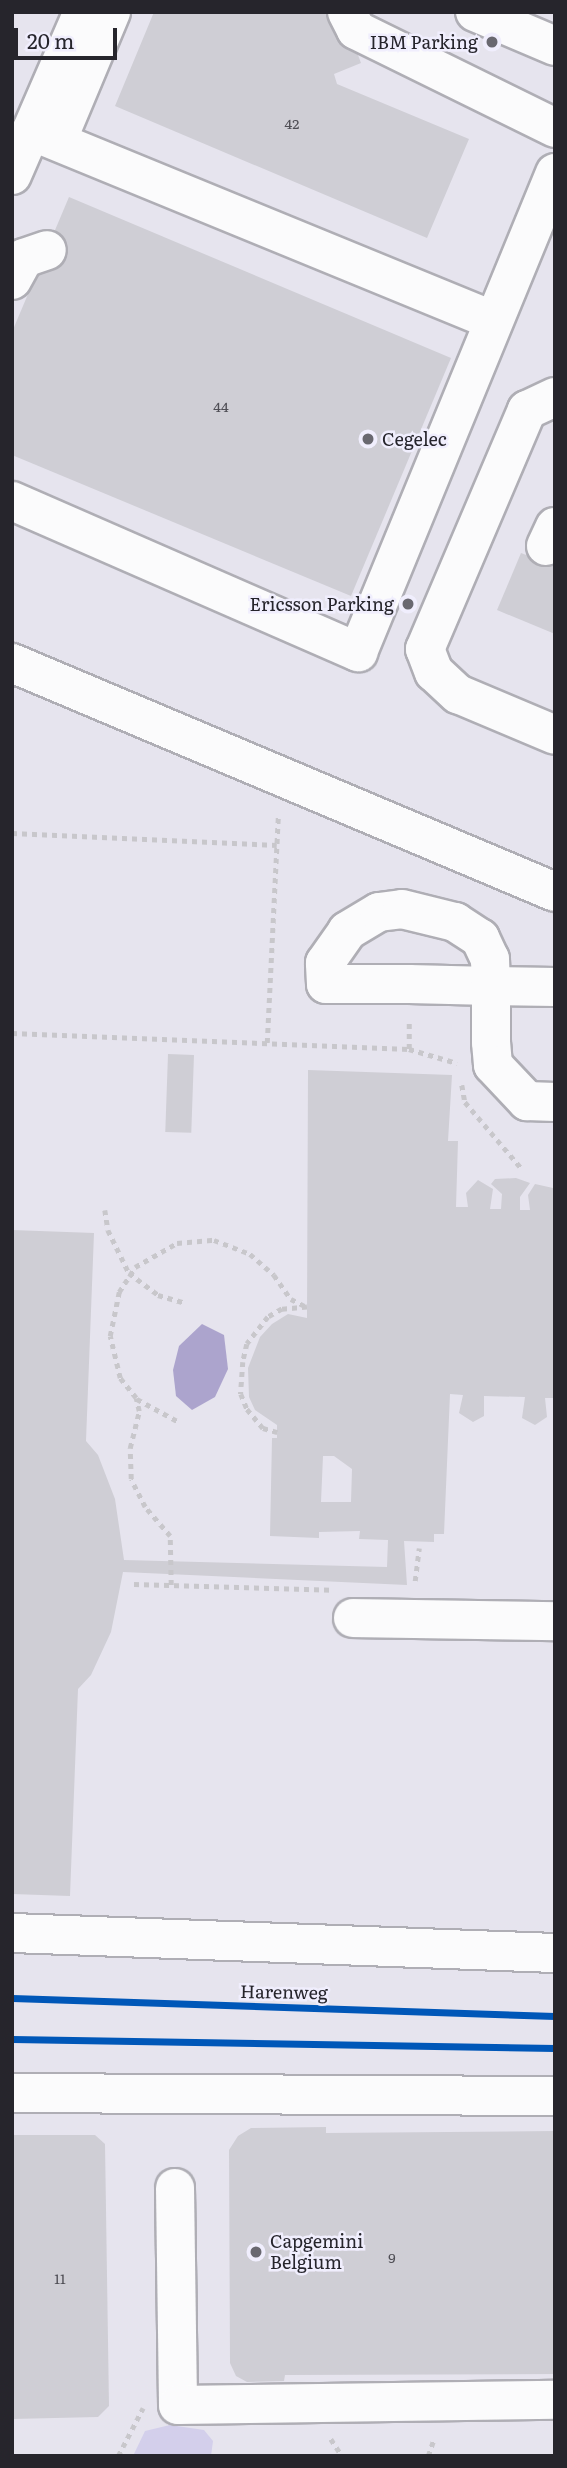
<!DOCTYPE html>
<style>
body{margin:0}
#map{position:relative;width:567px;height:2468px;overflow:hidden;background:#e6e4ee;font-family:Literata,serif}
div>[style]{position:absolute}
[style*='--x']{left:calc(var(--x)*1px);top:calc(var(--y)*1px);width:calc(var(--w)*1px);rotate:calc(var(--a)*1deg)}
.green>*{inset:0;background:#d3cfeb}
.water>*{inset:0;background:#aca4cd}
.building>*{inset:0;background:#cfced5;transform-origin:0 0}
.path>*{height:4.5px;margin-top:-2.25px;transform-origin:0;background:repeating-linear-gradient(90deg,#c8c7cb 0 5px,transparent 0 10px)}
.roads{filter:drop-shadow(2px 0 #afaeb5) drop-shadow(-2px 0 #afaeb5) drop-shadow(0 2px #afaeb5) drop-shadow(0 -2px #afaeb5)}
.minor>*{height:38px;margin:-19px;padding:0 19px;transform-origin:19px;border-radius:19px;background:#fbfbfc}
.cycleway>*{height:7px;margin:-3.5px;padding:0 3.5px;transform-origin:3.5px;border-radius:3.5px;background:#0057b8}
.dots>*{width:19px;height:19px;translate:-50% -50%;box-sizing:border-box;border:4px solid #f0eefd;border-radius:50%}
span{translate:-50% -50%;white-space:nowrap;text-align:center;line-height:1.15;-webkit-text-stroke:5px #f0eefd;paint-order:stroke}
.number-label{font-size:14px;color:#504f56}
.number-label span{-webkit-text-stroke-width:0}
.poi-label{font-size:18px;color:#26252c}
.right{translate:-100% -50%;text-align:right}
.left{translate:0 -50%;text-align:left}
.street-label{font-size:18px;color:#26252c}
.frame{position:absolute;inset:0;border:14px solid #26252c;pointer-events:none}
.scale{position:absolute;left:14px;top:28px;width:103px;height:32px;box-sizing:border-box;border:4px solid #26252c;border-top:0;padding-left:9px;font-size:21px;line-height:24px;white-space:nowrap;color:#26252c;-webkit-text-stroke:5px #f0eefd;paint-order:stroke}
</style>
<div id="map">
<div class="green">
<i style="clip-path:polygon(170px 2425px,204px 2430px,213px 2441px,211px 2456px,133px 2456px,145px 2431px)"></i>
</div>
<div class="water">
<i style="clip-path:polygon(202px 1324px,224px 1335px,228px 1369px,215px 1397px,192px 1410px,176px 1396px,173px 1370px,179px 1346px)"></i>
</div>
<div class="building">
<i style="clip-path:polygon(154px 12px,342px 12px,361px 63px,334px 74px,337px 84px,469px 139px,427px 238px,115px 106px)"></i>
<i style="clip-path:polygon(69px 197px,451px 358px,351px 596px,12px 455px,12px 332px)"></i>
<i style="clip-path:polygon(521px 553px,555px 566px,555px 634px,497px 610px)"></i>
<i style="left:168px;top:1054px;width:26px;height:78px;rotate:2deg"></i>
<i style="clip-path:polygon(evenodd,308px 1070px,452px 1075px,448px 1141px,458px 1141px,456px 1207px,468px 1207px,466px 1193px,478px 1180px,493px 1189px,490px 1209px,501px 1209px,502px 1194px,491px 1184px,495px 1179px,516px 1178px,530px 1183px,520px 1197px,520px 1210px,530px 1210px,528px 1195px,535px 1184px,553px 1188px,555px 1398px,545px 1398px,547px 1417px,535px 1425px,522px 1418px,525px 1397px,484px 1396px,484px 1416px,473px 1422px,459px 1413px,463px 1395px,450px 1394px,444px 1534px,434px 1534px,434px 1542px,404px 1541px,407px 1585px,123px 1572px,111px 1632px,91px 1675px,78px 1689px,70px 1896px,12px 1894px,12px 1230px,94px 1233px,86px 1441px,98px 1455px,115px 1499px,124px 1560px,387px 1567px,388px 1540px,359px 1539px,360px 1531px,319px 1532px,319px 1538px,270px 1536px,272px 1438px,277px 1438px,277px 1425px,255px 1410px,249px 1397px,248px 1368px,260px 1337px,272px 1324px,288px 1314px,307px 1318px,308px 1070px,323px 1456px,334px 1456px,352px 1469px,351px 1502px,321px 1502px,323px 1456px)"></i>
<i style="clip-path:polygon(326px 2127px,326px 2133px,555px 2131px,555px 2374px,285px 2375px,284px 2381px,247px 2382px,236px 2376px,230px 2363px,229px 2150px,238px 2136px,251px 2128px)"></i>
<i style="clip-path:polygon(12px 2135px,95px 2135px,105px 2144px,109px 2406px,98px 2417px,12px 2419px)"></i>
</div>
<div class="path">
<i style="--x:12;--y:833;--w:265;--a:2.6"></i>
<i style="--x:12;--y:1033;--w:397;--a:2.3"></i>
<i style="--x:409;--y:1049;--w:50;--a:16.3"></i>
<i style="--x:267;--y:1043;--w:228;--a:-87.2"></i>
<i style="--x:409;--y:1049;--w:29;--a:-90"></i>
<i style="--x:462;--y:1085;--w:17;--a:80"></i>
<i style="--x:465;--y:1102;--w:88;--a:49.6"></i>
<i style="--x:105;--y:1210;--w:20;--a:81"></i>
<i style="--x:108;--y:1230;--w:48;--a:64"></i>
<i style="--x:129;--y:1273;--w:36;--a:37"></i>
<i style="--x:158;--y:1295;--w:29;--a:16"></i>
<i style="--x:137;--y:1399;--w:48;--a:28.7"></i>
<i style="--x:415;--y:1581;--w:33;--a:-83"></i>
<i style="--x:134;--y:1584;--w:198;--a:1.7"></i>
<i style="--x:171;--y:1585;--w:49;--a:-91.2"></i>
<i style="--x:170;--y:1536;--w:38;--a:-131"></i>
<i style="--x:145;--y:1507;--w:31;--a:-117"></i>
<i style="--x:131;--y:1479;--w:31;--a:-92"></i>
<i style="--x:130;--y:1448;--w:38;--a:-76"></i>
<i style="--x:139;--y:1411;--w:13;--a:-103"></i>
<i style="--x:136;--y:1398;--w:26;--a:-129"></i>
<i style="--x:120;--y:1378;--w:43;--a:-103.4"></i>
<i style="--x:110;--y:1336;--w:45;--a:-78.4"></i>
<i style="--x:119;--y:1292;--w:30;--a:-57"></i>
<i style="--x:135;--y:1267;--w:48;--a:-29.7"></i>
<i style="--x:177;--y:1243;--w:37;--a:-5"></i>
<i style="--x:214;--y:1240;--w:39;--a:21"></i>
<i style="--x:250;--y:1254;--w:32;--a:41"></i>
<i style="--x:274;--y:1275;--w:29;--a:55"></i>
<i style="--x:291;--y:1299;--w:18;--a:27"></i>
<i style="--x:307;--y:1307;--w:25;--a:175"></i>
<i style="--x:282;--y:1309;--w:16;--a:150"></i>
<i style="--x:268;--y:1317;--w:34;--a:128"></i>
<i style="--x:247;--y:1344;--w:18;--a:103"></i>
<i style="--x:243;--y:1362;--w:32;--a:94"></i>
<i style="--x:241;--y:1394;--w:16;--a:68"></i>
<i style="--x:247;--y:1409;--w:25;--a:50"></i>
<i style="--x:263;--y:1428;--w:15;--a:16"></i>
<i style="--x:331;--y:2439;--w:20;--a:57"></i>
<i style="--x:118;--y:2456;--w:54;--a:-62.5"></i>
<i style="--x:428;--y:2456;--w:18;--a:-71"></i>
</div>
<div class="roads">
<div class="minor">
<i style="--x:347;--y:12;--w:20;--a:63"></i>
<i style="--x:356;--y:30;--w:222;--a:26.2"></i>
<i style="--x:475;--y:12;--w:87;--a:23"></i>
<i style="--x:31;--y:131;--w:498;--a:22.3"></i>
<i style="--x:57;--y:141;--w:140;--a:-67.3"></i>
<i style="--x:12;--y:175;--w:178;--a:-66.5"></i>
<i style="--x:12;--y:280;--w:25;--a:-61"></i>
<i style="--x:24;--y:258;--w:24;--a:-19"></i>
<i style="--x:555;--y:397;--w:31;--a:155"></i>
<i style="--x:527;--y:410;--w:260;--a:113.1"></i>
<i style="--x:425;--y:649;--w:25;--a:69"></i>
<i style="--x:434;--y:672;--w:33;--a:43"></i>
<i style="--x:458;--y:694;--w:105;--a:22.9"></i>
<i style="--x:12;--y:501;--w:378;--a:23.6"></i>
<i style="--x:358;--y:652;--w:518;--a:-67.64"></i>
<i style="--x:546;--y:546;--w:21;--a:-65"></i>
<i style="--x:12;--y:663;--w:589;--a:22.87"></i>
<i style="--x:555;--y:987;--w:64;--a:-179.1"></i>
<i style="--x:491;--y:986;--w:82;--a:-178.6"></i>
<i style="--x:409;--y:984;--w:83;--a:180"></i>
<i style="--x:326;--y:984;--w:21;--a:-93"></i>
<i style="--x:325;--y:963;--w:39;--a:-55"></i>
<i style="--x:347;--y:931;--w:37;--a:-31"></i>
<i style="--x:379;--y:912;--w:23;--a:-7"></i>
<i style="--x:402;--y:909;--w:55;--a:13.8"></i>
<i style="--x:455;--y:922;--w:30;--a:33"></i>
<i style="--x:480;--y:938;--w:23;--a:65"></i>
<i style="--x:490;--y:959;--w:27;--a:88"></i>
<i style="--x:491;--y:986;--w:56;--a:90"></i>
<i style="--x:491;--y:1042;--w:23;--a:85"></i>
<i style="--x:493;--y:1065;--w:50;--a:46.6"></i>
<i style="--x:527;--y:1101;--w:28;--a:2"></i>
<i style="--x:353;--y:1618;--w:202;--a:0.9"></i>
<i style="--x:12;--y:1933;--w:543;--a:2.11"></i>
<i style="--x:12;--y:2093;--w:543;--a:0.32"></i>
<i style="--x:175;--y:2188;--w:217;--a:89.2"></i>
<i style="--x:178;--y:2405;--w:377;--a:-0.8"></i>
</div>
</div>
<div class="cycleway">
<i style="--x:12;--y:1998;--w:543;--a:1.9"></i>
<i style="--x:12;--y:2039;--w:543;--a:0.95"></i>
</div>
<div class="dots">
<i style="left:492px;top:42px;background:#696870"></i>
<i style="left:368px;top:439px;background:#696870"></i>
<i style="left:408px;top:604px;background:#696870"></i>
<i style="left:256px;top:2252px;background:#696870"></i>
</div>
<div class="number-label">
<span style="left:292px;top:123px">42</span>
<span style="left:221px;top:406px">44</span>
<span style="left:392px;top:2257px">9</span>
<span style="left:60px;top:2278px">11</span>
</div>
<div class="poi-label">
<span class="right" style="left:478px;top:42px">IBM Parking</span>
<span class="left" style="left:382px;top:439px">Cegelec</span>
<span class="right" style="left:394px;top:604px">Ericsson Parking</span>
<span class="left" style="left:270px;top:2252px">Capgemini<br>Belgium</span>
</div>
<div class="street-label">
<span style="left:284px;top:1992px;rotate:1deg">Harenweg</span>
</div>
<div class="frame"></div>
<div class="scale">20 m</div>
</div>
